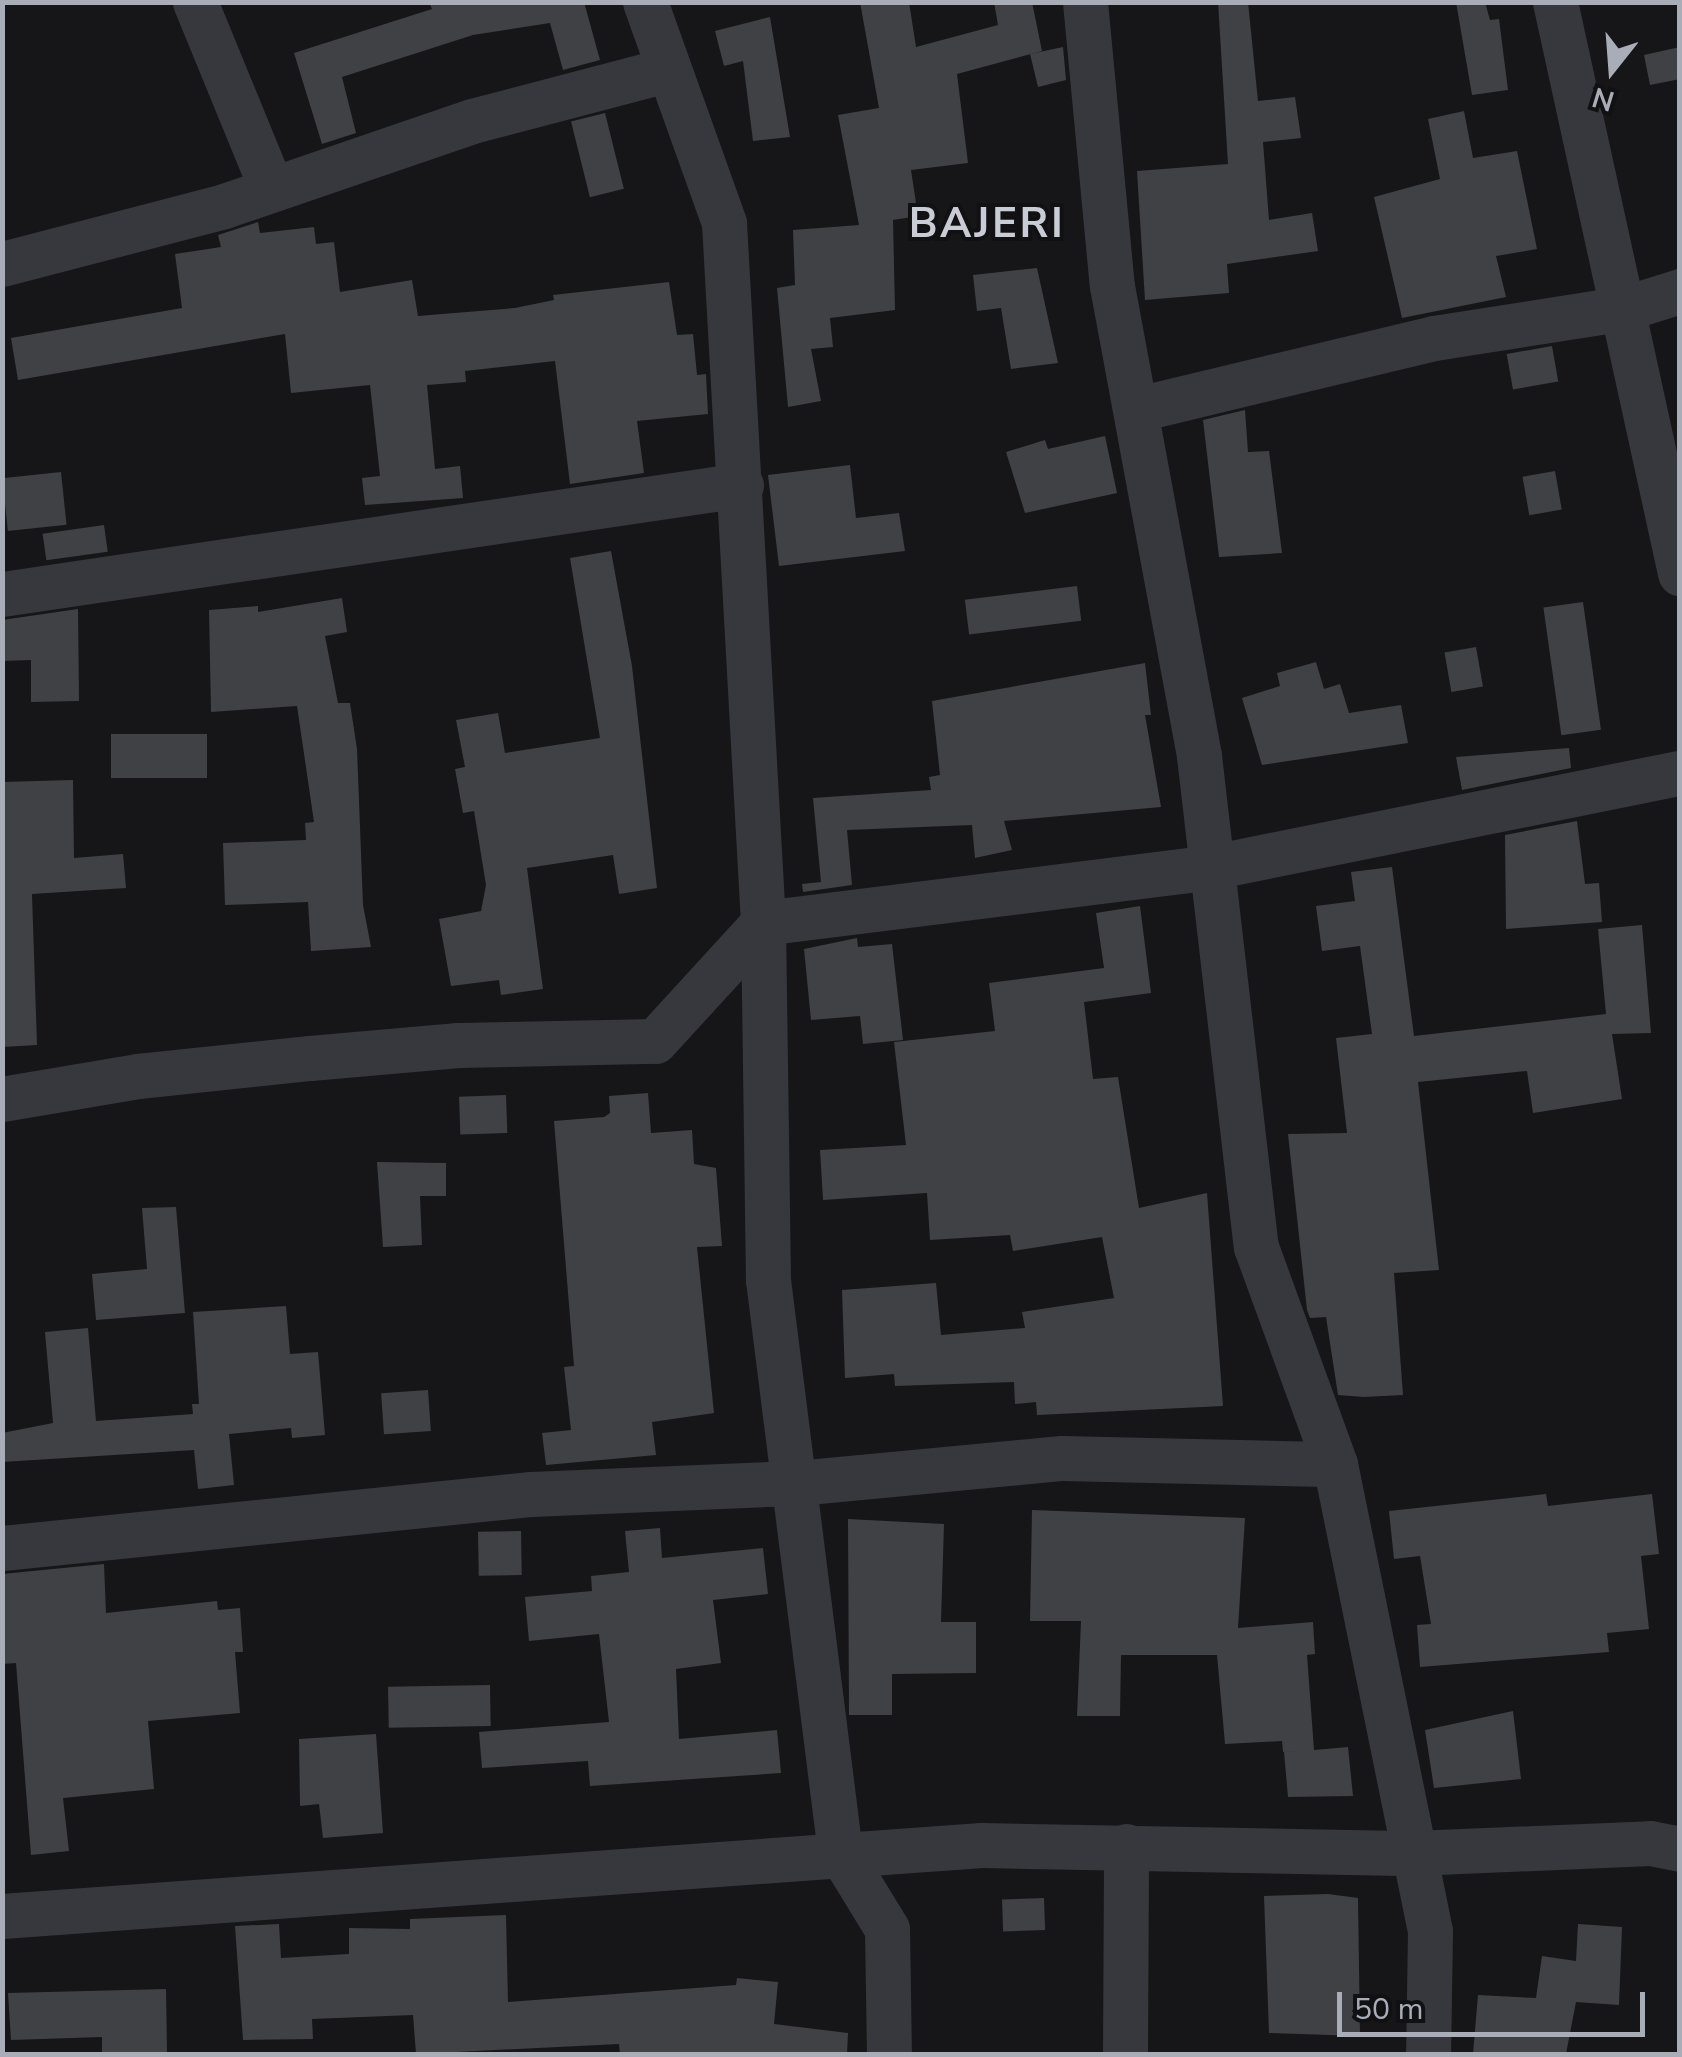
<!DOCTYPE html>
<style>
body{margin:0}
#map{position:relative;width:1682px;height:2057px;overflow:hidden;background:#161618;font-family:"Nunito Sans",sans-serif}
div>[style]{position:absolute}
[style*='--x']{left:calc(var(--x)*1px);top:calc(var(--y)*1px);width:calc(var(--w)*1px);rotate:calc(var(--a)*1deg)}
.building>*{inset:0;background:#404145;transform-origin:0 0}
.street>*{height:45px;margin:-22.5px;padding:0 22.5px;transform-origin:22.5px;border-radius:22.5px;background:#37383d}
span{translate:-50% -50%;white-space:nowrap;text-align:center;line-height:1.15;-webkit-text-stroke:8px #111113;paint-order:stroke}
.district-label{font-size:42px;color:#c9ccd4;font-weight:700;letter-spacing:2.5px}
.frame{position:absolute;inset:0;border:5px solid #a8adb8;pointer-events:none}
.north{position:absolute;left:1562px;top:20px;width:100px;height:100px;-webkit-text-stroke:8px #111113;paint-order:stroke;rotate:197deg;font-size:28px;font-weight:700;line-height:40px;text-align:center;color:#a8adb8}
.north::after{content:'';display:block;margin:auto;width:35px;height:45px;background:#a8adb8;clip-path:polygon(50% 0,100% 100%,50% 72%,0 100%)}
.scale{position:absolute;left:1337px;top:1992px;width:308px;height:45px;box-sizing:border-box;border:5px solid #a8adb8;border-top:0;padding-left:12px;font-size:30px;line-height:35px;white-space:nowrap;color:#a8adb8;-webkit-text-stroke:8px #111113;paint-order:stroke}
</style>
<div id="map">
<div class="building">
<i style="clip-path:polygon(429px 2px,584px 2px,600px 60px,563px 70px,550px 23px,473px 35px,342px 77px,356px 133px,322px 144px,294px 53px,432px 9px)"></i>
<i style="clip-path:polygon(860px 2px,909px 2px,916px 47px,998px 25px,994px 2px,1032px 2px,1042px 51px,957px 74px,968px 163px,911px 170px,918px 216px,893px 220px,895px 310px,830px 318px,833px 347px,811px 349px,821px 401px,788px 407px,777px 288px,795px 285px,793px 230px,859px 225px,838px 115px,879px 108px)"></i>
<i style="clip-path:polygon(1218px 2px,1248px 2px,1258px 101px,1295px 97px,1301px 138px,1263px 142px,1269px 220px,1312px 213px,1318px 251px,1227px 264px,1229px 293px,1145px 300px,1137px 171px,1228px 164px)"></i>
<i style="clip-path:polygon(1456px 2px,1485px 2px,1490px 20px,1499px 19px,1508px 90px,1472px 95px)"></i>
<i style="clip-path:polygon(770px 17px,790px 137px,753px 141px,743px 61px,724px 66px,715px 31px)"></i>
<i style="clip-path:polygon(1063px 47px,1066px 80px,1038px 87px,1030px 54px)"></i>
<i style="clip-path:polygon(1680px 47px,1680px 79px,1650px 85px,1644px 55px)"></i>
<i style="clip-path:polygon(1464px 111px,1473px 158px,1517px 151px,1537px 249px,1496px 256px,1506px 297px,1402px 318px,1374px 197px,1440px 179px,1428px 119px)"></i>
<i style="left:605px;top:113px;width:78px;height:35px;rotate:76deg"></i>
<i style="clip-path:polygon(258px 222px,260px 233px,314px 227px,316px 244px,334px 242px,340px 292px,412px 280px,418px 316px,515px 308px,554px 300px,553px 295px,669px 282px,677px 335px,693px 334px,697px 375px,706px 374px,708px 414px,637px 421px,644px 473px,570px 484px,555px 361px,465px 371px,466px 382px,427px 385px,435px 469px,460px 466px,463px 498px,365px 505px,362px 478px,380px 476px,370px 385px,291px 393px,285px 334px,18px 380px,11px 338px,182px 308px,175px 254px,221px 247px,218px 235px)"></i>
<i style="clip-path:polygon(1037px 268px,1058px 363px,1011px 369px,1001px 308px,977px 311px,973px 275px)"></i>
<i style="left:1552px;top:346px;width:36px;height:46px;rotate:80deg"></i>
<i style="clip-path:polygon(1245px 410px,1248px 452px,1269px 451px,1282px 553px,1219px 557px,1203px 420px)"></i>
<i style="clip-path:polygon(1105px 436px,1117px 493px,1025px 513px,1006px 452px,1045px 440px,1048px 449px)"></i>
<i style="clip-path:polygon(850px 465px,856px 518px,899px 513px,905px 551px,779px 566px,768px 475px)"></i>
<i style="left:1555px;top:471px;width:39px;height:33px;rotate:80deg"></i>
<i style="left:61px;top:472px;width:53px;height:59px;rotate:84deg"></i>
<i style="left:104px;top:525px;width:27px;height:62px;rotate:82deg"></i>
<i style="clip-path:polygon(611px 551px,632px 666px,657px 888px,619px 894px,613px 855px,527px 868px,543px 989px,501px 995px,499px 980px,451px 986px,439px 919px,481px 911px,486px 885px,474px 811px,463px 813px,455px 769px,465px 767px,456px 720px,498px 713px,505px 753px,600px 738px,570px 558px)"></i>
<i style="left:1077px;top:586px;width:35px;height:113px;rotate:83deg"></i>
<i style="clip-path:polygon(342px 598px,347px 632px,325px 636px,338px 703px,350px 703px,357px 749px,363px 905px,371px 947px,311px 951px,308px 902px,225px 905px,223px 843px,306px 840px,305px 823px,314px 822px,297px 706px,211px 712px,209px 610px,258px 606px,258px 612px)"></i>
<i style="left:1583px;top:602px;width:129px;height:40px;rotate:82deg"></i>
<i style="clip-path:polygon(78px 609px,79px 701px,31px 702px,31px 660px,2px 661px,2px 620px)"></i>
<i style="left:1476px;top:647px;width:40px;height:32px;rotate:80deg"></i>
<i style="clip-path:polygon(1316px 662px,1324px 689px,1340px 684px,1349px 713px,1401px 705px,1408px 743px,1262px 765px,1242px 698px,1280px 686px,1277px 673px)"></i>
<i style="clip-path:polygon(1145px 663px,1151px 715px,1145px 715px,1161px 807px,1004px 821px,1012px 850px,975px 858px,972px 825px,847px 830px,852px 885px,803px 892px,802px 884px,821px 882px,813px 798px,931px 790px,929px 777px,940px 775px,932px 701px)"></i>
<i style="left:111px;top:734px;width:96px;height:44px"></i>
<i style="clip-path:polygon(1569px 748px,1571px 768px,1462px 790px,1456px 757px)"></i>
<i style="clip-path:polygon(73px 780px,74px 858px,123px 854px,126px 888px,32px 894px,37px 1045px,2px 1047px,2px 782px)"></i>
<i style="clip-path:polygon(1577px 821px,1585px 884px,1599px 883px,1602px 922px,1506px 929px,1505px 835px)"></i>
<i style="clip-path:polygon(1392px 867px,1414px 1036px,1606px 1014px,1598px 929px,1642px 925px,1651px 1033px,1612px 1034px,1622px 1099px,1533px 1113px,1527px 1071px,1418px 1082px,1439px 1270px,1394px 1273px,1403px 1395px,1364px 1397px,1338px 1395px,1326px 1317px,1310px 1318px,1307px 1310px,1288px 1134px,1347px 1133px,1336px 1038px,1372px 1034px,1360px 946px,1322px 951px,1316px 906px,1355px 901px,1351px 872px)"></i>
<i style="clip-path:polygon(1140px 906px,1151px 993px,1084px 1002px,1093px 1079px,1118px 1077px,1139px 1208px,1207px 1193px,1223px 1406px,1037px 1415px,1036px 1402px,1015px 1404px,1014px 1382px,895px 1386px,894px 1374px,845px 1378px,842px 1290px,936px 1283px,941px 1335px,1025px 1328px,1022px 1312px,1114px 1298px,1102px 1237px,1013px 1251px,1010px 1235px,930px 1240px,927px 1193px,823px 1200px,820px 1150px,906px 1145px,894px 1042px,995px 1031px,989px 983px,1104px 968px,1096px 913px)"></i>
<i style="clip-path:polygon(857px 938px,858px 947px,892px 944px,903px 1040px,863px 1044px,860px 1016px,811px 1020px,804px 949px)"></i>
<i style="clip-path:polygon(648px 1093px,651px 1133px,692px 1130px,694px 1164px,716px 1168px,722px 1246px,697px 1247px,714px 1413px,652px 1422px,656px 1455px,546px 1465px,542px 1433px,571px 1430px,564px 1367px,574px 1366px,554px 1121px,604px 1117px,610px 1113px,609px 1096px)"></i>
<i style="left:506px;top:1095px;width:38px;height:47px;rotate:88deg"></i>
<i style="clip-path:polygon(377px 1162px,446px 1163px,446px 1196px,420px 1196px,422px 1245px,383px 1247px)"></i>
<i style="clip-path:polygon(176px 1207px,185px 1313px,96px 1320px,92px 1274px,147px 1269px,142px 1208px)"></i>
<i style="clip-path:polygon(286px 1306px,290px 1354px,318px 1352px,325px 1435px,292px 1438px,291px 1428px,229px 1434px,234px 1485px,198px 1489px,194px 1450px,2px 1462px,2px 1433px,53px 1423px,45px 1332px,88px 1328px,96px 1421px,193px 1414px,192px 1404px,199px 1404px,193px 1312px)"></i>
<i style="left:428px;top:1390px;width:41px;height:47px;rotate:86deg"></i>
<i style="clip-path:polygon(1546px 1494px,1548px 1506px,1652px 1494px,1659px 1554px,1641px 1556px,1649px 1629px,1607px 1633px,1609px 1652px,1420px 1667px,1417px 1625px,1431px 1624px,1420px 1556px,1394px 1559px,1389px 1511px)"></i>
<i style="clip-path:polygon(1032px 1510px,1245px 1518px,1238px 1628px,1313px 1622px,1315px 1654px,1307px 1655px,1314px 1750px,1348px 1747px,1353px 1796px,1288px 1797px,1284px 1752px,1313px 1750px,1283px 1752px,1282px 1741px,1225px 1744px,1217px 1655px,1121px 1655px,1120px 1716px,1077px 1716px,1081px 1621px,1030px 1621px)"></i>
<i style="clip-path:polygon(848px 1519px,944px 1524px,941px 1622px,976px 1622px,976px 1673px,892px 1674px,892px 1715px,849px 1715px)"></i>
<i style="clip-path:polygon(660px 1528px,662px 1558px,763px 1548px,768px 1594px,713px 1600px,721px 1663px,676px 1669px,679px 1739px,777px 1730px,781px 1773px,590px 1786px,588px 1761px,482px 1768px,479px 1732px,609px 1722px,599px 1634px,529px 1641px,525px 1597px,592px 1591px,591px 1576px,629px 1572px,625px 1531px)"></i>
<i style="left:521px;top:1531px;width:44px;height:43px;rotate:89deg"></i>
<i style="clip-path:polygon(104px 1564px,106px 1613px,217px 1601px,218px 1610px,240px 1608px,243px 1652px,235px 1652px,240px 1713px,148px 1721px,154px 1789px,63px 1798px,69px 1851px,31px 1855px,16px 1663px,2px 1664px,2px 1574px)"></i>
<i style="left:490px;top:1685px;width:41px;height:102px;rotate:89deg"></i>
<i style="clip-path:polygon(1513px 1711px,1521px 1779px,1434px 1788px,1425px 1730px)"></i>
<i style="clip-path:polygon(376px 1734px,383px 1833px,323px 1838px,319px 1804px,300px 1806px,299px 1739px)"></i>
<i style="clip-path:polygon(1328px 1894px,1358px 1898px,1360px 2036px,1269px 2033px,1264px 1896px)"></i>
<i style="left:1044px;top:1898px;width:32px;height:42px;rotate:88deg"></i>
<i style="clip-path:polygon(506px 1915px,508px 2002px,736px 1985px,737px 1978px,778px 1982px,774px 2024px,848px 2033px,847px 2054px,620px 2054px,619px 2044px,416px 2054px,413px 2015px,312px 2019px,313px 2039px,243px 2040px,235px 1926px,279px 1924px,281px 1958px,349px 1954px,349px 1928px,410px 1929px,410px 1919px)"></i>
<i style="clip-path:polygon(1578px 1924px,1622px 1927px,1619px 2005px,1576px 2002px,1566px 2054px,1473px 2054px,1478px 1995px,1536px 1998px,1542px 1956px,1576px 1961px)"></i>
<i style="clip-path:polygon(166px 1989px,167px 2054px,102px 2054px,102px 2037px,11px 2040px,8px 1993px)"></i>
</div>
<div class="street">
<i style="--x:195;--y:2;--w:198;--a:67.7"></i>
<i style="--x:645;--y:2;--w:235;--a:70.3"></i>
<i style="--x:724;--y:223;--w:701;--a:86.81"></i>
<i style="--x:763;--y:923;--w:357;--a:89.2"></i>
<i style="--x:768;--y:1280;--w:577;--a:82.83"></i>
<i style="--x:840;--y:1852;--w:90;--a:58.6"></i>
<i style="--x:887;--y:1929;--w:125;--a:89.1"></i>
<i style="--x:1085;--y:2;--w:285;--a:84.6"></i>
<i style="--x:1112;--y:286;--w:478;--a:79.5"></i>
<i style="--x:1199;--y:756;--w:494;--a:83.4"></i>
<i style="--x:1256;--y:1247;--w:231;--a:70"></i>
<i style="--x:1335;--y:1464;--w:477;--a:78.5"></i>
<i style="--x:1430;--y:1931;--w:123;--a:90.9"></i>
<i style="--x:1555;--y:2;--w:585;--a:77.65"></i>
<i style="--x:2;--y:264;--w:229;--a:-14.6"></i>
<i style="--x:224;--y:206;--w:262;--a:-18.9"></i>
<i style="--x:472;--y:121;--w:202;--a:-14.7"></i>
<i style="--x:1138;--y:409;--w:304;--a:-13.5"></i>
<i style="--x:1434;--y:338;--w:194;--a:-8.9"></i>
<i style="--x:1626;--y:308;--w:57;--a:-17.5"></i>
<i style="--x:2;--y:594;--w:747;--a:-8.39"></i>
<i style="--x:2;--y:1099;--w:138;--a:-9.6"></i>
<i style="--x:138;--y:1076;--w:173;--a:-6"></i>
<i style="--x:310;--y:1058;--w:149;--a:-5"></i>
<i style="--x:458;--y:1045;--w:197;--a:-1.2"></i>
<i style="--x:655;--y:1041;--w:160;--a:-47.5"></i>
<i style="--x:763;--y:923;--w:452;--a:-7.1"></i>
<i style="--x:1212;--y:867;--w:477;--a:-11.4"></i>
<i style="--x:2;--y:1548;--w:532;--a:-5.83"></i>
<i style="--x:531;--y:1494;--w:266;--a:-2.4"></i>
<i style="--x:797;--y:1483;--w:266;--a:-5.4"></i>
<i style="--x:1062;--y:1458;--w:273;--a:1.3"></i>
<i style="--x:2;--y:1916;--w:982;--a:-4.15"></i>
<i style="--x:981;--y:1845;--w:433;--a:1.1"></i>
<i style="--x:1414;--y:1853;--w:236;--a:-2.4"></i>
<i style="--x:1650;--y:1843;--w:31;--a:11"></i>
<i style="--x:1125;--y:2054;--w:208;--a:-89.7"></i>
</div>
<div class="district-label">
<span style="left:987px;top:224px">BAJERI</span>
</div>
<div class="frame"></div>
<div class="north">N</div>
<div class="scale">50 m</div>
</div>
